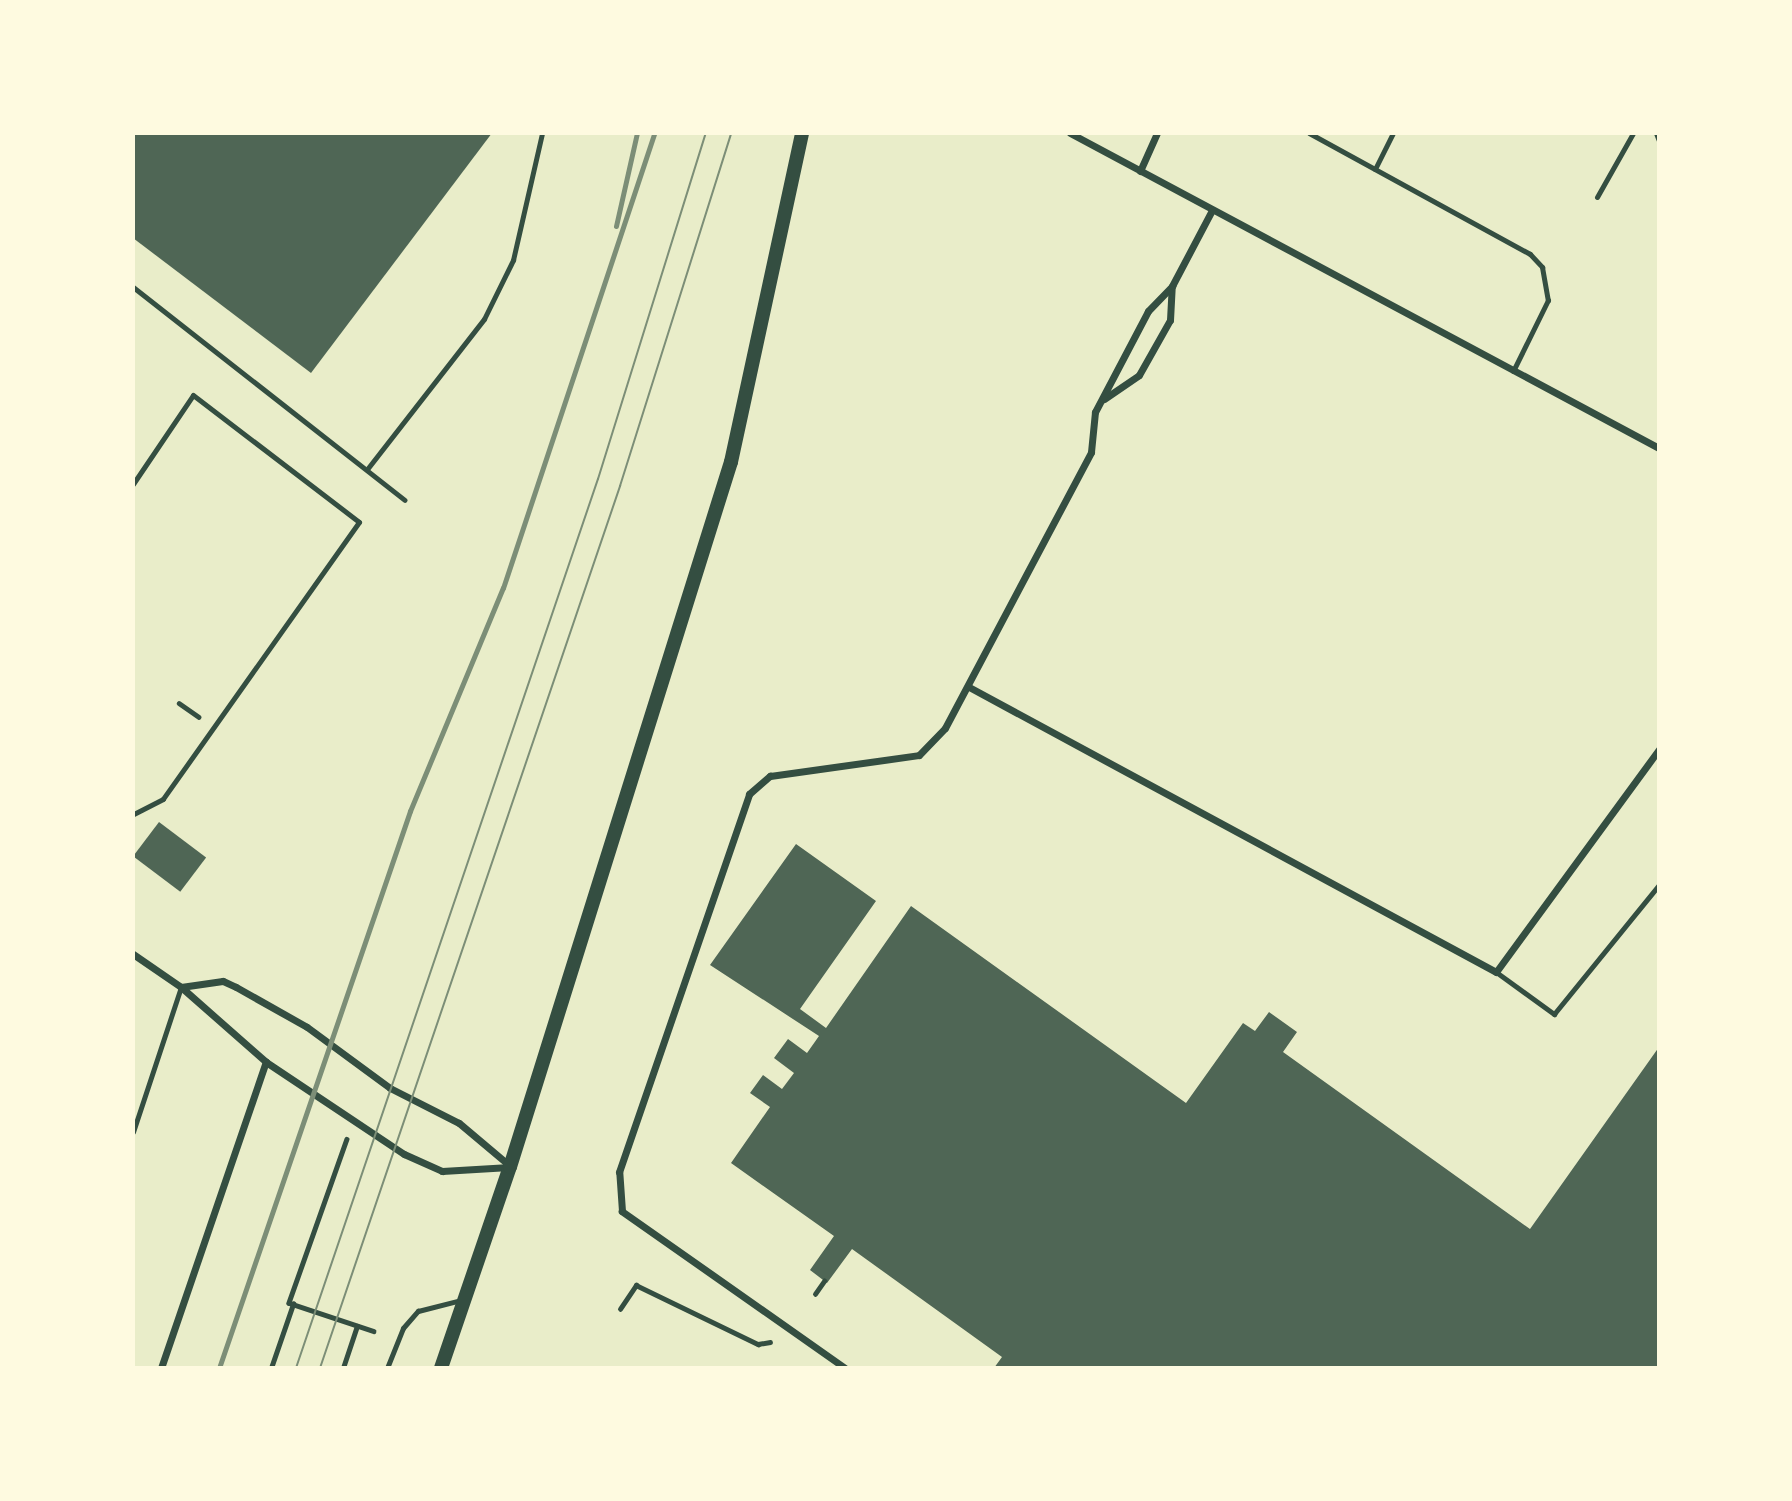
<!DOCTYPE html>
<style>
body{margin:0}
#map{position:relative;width:1792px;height:1501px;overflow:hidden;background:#e9edc9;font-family:"Work Sans",sans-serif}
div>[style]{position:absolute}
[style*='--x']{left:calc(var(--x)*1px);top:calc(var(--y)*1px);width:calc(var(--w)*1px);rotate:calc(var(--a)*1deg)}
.building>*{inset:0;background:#4f6655;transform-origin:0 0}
.path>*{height:4.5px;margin:-2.25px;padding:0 2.25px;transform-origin:2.25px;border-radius:2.25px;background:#344e41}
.service>*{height:5px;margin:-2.5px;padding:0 2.5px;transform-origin:2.5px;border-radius:2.5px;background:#344e41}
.minor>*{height:7px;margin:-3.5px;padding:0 3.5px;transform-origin:3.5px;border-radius:3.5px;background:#344e41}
.secondary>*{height:14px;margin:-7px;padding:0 7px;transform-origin:7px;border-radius:7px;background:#344e41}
.tram>*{height:2px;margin:-1px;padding:0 1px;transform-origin:1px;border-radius:1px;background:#7c8e77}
.rail>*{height:5px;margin:-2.5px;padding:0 2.5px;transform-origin:2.5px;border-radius:2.5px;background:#7c8e77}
span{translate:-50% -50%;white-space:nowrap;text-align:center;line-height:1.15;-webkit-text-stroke:5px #fefae0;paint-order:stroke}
.frame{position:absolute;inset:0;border:135px solid #fefae0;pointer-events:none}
</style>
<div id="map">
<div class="building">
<i style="clip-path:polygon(133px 133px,492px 133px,311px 373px,133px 238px)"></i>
<i style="left:159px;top:822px;width:59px;height:43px;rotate:37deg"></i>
<i style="clip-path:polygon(796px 844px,876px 901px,800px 1009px,826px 1028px,911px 906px,1186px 1103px,1243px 1023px,1255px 1031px,1269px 1012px,1297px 1032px,1283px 1052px,1530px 1229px,1659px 1047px,1659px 1368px,994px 1368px,1002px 1357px,852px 1249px,827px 1283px,810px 1270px,834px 1236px,731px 1163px,770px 1107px,750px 1093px,763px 1075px,782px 1089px,794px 1073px,774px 1058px,788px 1039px,807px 1053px,819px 1036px,710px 965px)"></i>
</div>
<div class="path">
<i style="--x:179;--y:703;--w:24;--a:35"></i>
<i style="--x:347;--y:1139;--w:174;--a:109.5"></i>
<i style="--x:289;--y:1303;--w:89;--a:18.4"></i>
<i style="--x:815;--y:1294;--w:16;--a:-55"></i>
<i style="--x:620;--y:1309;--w:29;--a:-56"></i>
<i style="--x:636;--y:1285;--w:136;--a:25.8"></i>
<i style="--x:758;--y:1344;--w:12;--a:-9"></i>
<i style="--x:271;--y:1368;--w:68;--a:-71"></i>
<i style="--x:343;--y:1368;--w:44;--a:-71.6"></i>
</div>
<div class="service">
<i style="--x:1309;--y:133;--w:252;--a:28.7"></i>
<i style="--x:1530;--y:254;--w:18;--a:47"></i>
<i style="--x:1542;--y:267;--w:34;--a:80"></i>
<i style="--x:1548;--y:300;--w:79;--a:116.2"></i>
<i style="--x:1656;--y:133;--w:9;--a:69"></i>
<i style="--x:1375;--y:169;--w:40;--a:-63.4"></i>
<i style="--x:1597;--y:197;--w:73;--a:-60.6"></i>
<i style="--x:133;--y:287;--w:345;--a:38.1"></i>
<i style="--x:368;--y:468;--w:189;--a:-52.1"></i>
<i style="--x:484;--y:319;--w:66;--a:-63.8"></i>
<i style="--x:513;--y:260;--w:130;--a:-77.1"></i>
<i style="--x:133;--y:484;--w:107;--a:-56"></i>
<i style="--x:193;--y:395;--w:209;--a:37.4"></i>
<i style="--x:359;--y:522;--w:339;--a:125.3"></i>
<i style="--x:163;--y:799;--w:34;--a:153"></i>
<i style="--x:1496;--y:972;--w:72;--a:35.9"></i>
<i style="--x:1554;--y:1014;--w:166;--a:-50.9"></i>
<i style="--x:133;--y:1132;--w:153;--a:-71.7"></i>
<i style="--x:387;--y:1368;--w:43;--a:-68.2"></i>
<i style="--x:403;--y:1328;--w:23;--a:-49"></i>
<i style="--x:418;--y:1311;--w:44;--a:-14.3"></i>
</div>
<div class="minor">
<i style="--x:1070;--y:133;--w:668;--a:28.14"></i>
<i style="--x:1140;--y:171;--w:42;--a:-65.9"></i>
<i style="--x:1104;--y:399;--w:42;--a:-34.4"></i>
<i style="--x:1139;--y:375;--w:63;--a:-60.6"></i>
<i style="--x:1170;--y:320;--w:33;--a:-87"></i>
<i style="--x:969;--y:687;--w:599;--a:28.4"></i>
<i style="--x:1496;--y:972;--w:276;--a:-53.8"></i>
<i style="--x:133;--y:954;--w:58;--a:34.5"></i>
<i style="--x:181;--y:987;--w:113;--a:41.4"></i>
<i style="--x:266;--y:1062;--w:166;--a:33.7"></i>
<i style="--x:404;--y:1154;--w:42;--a:24.1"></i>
<i style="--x:442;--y:1171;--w:68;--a:-3.4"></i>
<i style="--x:181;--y:987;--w:42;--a:-8.1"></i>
<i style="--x:223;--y:981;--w:14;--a:25"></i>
<i style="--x:236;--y:987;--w:81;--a:29.4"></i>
<i style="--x:307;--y:1027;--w:103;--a:36.3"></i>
<i style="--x:390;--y:1088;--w:77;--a:26.9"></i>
<i style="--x:459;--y:1123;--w:67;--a:40.1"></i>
<i style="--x:161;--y:1368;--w:324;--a:-71.1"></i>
<i style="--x:845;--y:1368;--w:273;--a:-144.9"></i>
<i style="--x:622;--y:1211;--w:39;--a:-94"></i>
<i style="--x:619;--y:1172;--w:400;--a:-71"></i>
<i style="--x:749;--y:794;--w:28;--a:-41"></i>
<i style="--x:770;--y:776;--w:150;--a:-8"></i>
<i style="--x:919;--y:755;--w:37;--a:-46"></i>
<i style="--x:945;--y:728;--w:312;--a:-62.1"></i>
<i style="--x:1091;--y:452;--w:40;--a:-84.3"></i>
<i style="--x:1095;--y:412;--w:114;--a:-62.3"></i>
<i style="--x:1148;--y:311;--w:35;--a:-46"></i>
<i style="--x:1172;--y:286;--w:86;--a:-62.2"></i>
</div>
<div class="secondary">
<i style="--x:441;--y:1368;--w:213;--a:-71.1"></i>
<i style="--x:510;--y:1167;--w:739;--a:-72.6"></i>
<i style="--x:731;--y:462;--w:337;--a:-77.8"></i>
</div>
<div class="tram">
<i style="--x:296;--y:1368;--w:939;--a:-71.24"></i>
<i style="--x:598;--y:479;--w:362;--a:-72.7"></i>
<i style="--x:320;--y:1368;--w:932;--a:-71.21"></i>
<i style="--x:620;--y:486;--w:370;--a:-72.5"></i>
</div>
<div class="rail">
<i style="--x:616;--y:226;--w:95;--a:-77.3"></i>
<i style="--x:219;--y:1368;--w:589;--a:-71.07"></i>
<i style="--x:410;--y:811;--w:242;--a:-67.4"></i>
<i style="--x:503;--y:588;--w:479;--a:-71.6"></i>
</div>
<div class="frame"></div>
</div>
